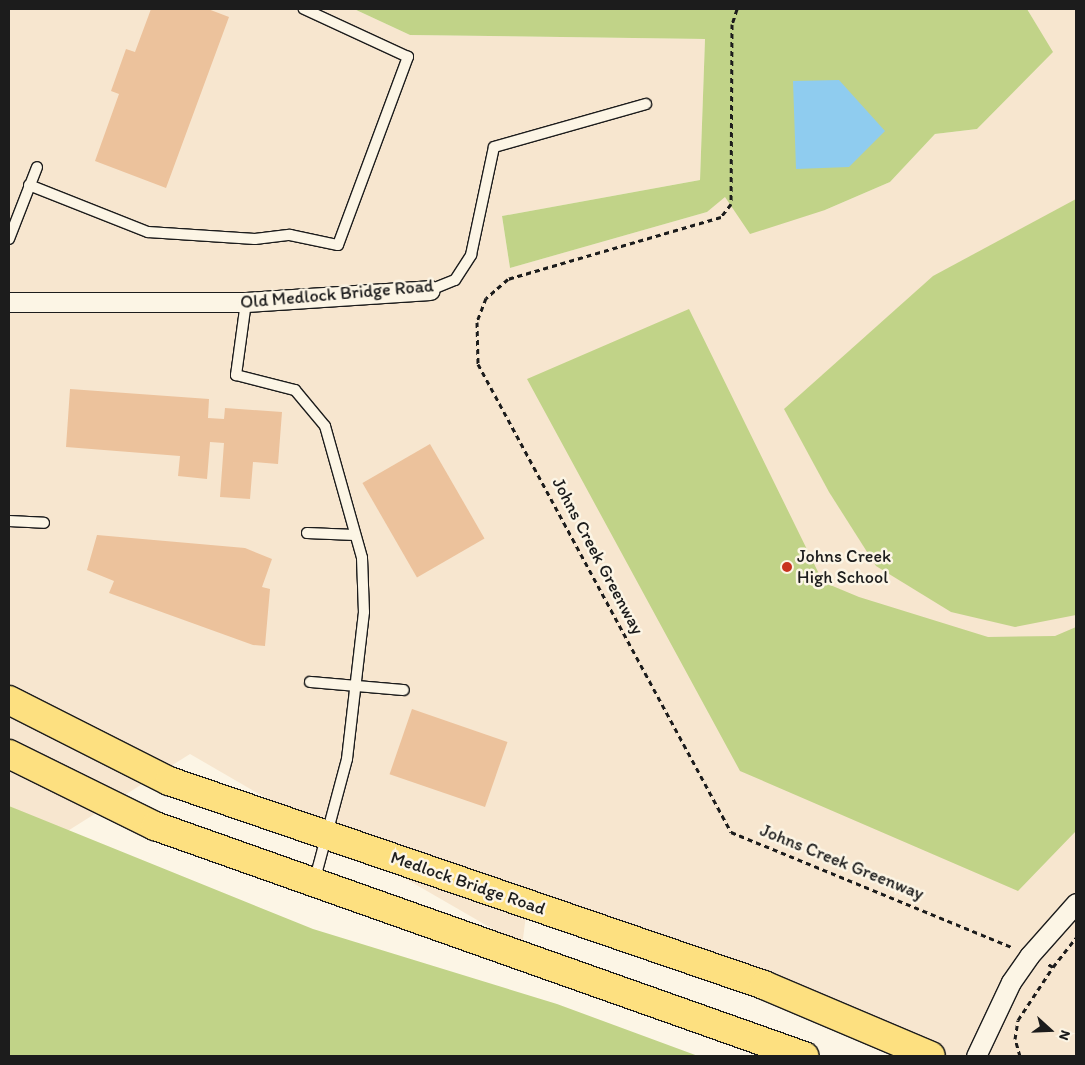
<!DOCTYPE html>
<style>
body{margin:0}
#map{position:relative;width:1085px;height:1065px;overflow:hidden;background:#fcf5e5;font-family:Itim,sans-serif}
div>[style]{position:absolute}
[style*='--x']{left:calc(var(--x)*1px);top:calc(var(--y)*1px);width:calc(var(--w)*1px);rotate:calc(var(--a)*1deg)}
.built>*{inset:0;background:#f7e6cf}
.green>*{inset:0;background:#c1d388}
.water>*{inset:0;background:#8fccef}
.building>*{inset:0;background:#ecc29c;transform-origin:0 0}
.path>*{height:3px;margin-top:-1.5px;transform-origin:0;background:repeating-linear-gradient(90deg,#1c1c1c 0 5px,transparent 0 9px)}
.roads{filter:drop-shadow(1px 0 #1c1c1c) drop-shadow(-1px 0 #1c1c1c) drop-shadow(0 1px #1c1c1c) drop-shadow(0 -1px #1c1c1c)}
.lane>*{height:10px;margin:-5px;padding:0 5px;transform-origin:5px;border-radius:5px;background:#fcf5e5}
.street>*{height:19px;margin:-9.5px;padding:0 9.5px;transform-origin:9.5px;border-radius:9.5px;background:#fcf5e5}
.highway>*{height:28px;margin:-14px;padding:0 14px;transform-origin:14px;border-radius:14px;background:#fde080}
.dots>*{width:14px;height:14px;translate:-50% -50%;box-sizing:border-box;border:2px solid #fcf5e5;border-radius:50%}
span{translate:-50% -50%;white-space:nowrap;text-align:center;line-height:1.15;-webkit-text-stroke:5px #fcf5e5;paint-order:stroke}
.street-label{font-size:18px;color:#1c1c1c}
.poi-label{font-size:18px;color:#1c1c1c}
.left{translate:0 -50%;text-align:left}
.frame{position:absolute;inset:0;border:10px solid #1c1c1c;pointer-events:none}
.north{position:absolute;left:1025px;top:1005px;width:50px;height:50px;-webkit-text-stroke:4px #fcf5e5;paint-order:stroke;rotate:110deg;font-size:14px;font-weight:700;line-height:20px;text-align:center;color:#1c1c1c}
.north::after{content:'';display:block;margin:auto;width:18px;height:22px;background:#1c1c1c;clip-path:polygon(50% 0,100% 100%,50% 72%,0 100%)}
</style>
<div id="map">
<div class="built">
<i style="clip-path:polygon(9px 9px,354px 9px,410px 35px,705px 39px,700px 180px,502px 216px,510px 268px,707px 212px,725px 196px,825px 210px,890px 182px,935px 134px,977px 129px,1052px 52px,1027px 9px,1076px 9px,1076px 1056px,926px 1056px,528px 900px,522px 946px,190px 754px,66px 832px,9px 806px)"></i>
</div>
<div class="green">
<i style="clip-path:polygon(354px 9px,1027px 9px,1053px 52px,977px 129px,935px 134px,890px 182px,825px 210px,750px 234px,725px 197px,707px 212px,510px 268px,502px 216px,700px 180px,705px 39px,410px 35px)"></i>
<i style="clip-path:polygon(1076px 199px,1076px 615px,1015px 627px,951px 612px,876px 566px,829px 492px,784px 409px,933px 276px)"></i>
<i style="clip-path:polygon(689px 309px,823px 582px,859px 597px,988px 637px,1055px 636px,1076px 627px,1076px 831px,1018px 891px,740px 771px,527px 379px)"></i>
<i style="clip-path:polygon(9px 806px,313px 929px,557px 1004px,698px 1056px,9px 1056px)"></i>
</div>
<div class="water">
<i style="clip-path:polygon(839px 80px,885px 131px,849px 167px,796px 169px,793px 81px)"></i>
</div>
<div class="building">
<i style="clip-path:polygon(151px 9px,208px 9px,229px 17px,166px 188px,95px 161px,119px 94px,111px 91px,126px 49px,135px 52px)"></i>
<i style="clip-path:polygon(70px 389px,209px 399px,208px 418px,224px 419px,225px 408px,282px 412px,278px 464px,253px 462px,250px 499px,220px 497px,224px 443px,210px 442px,207px 479px,178px 476px,180px 456px,66px 447px)"></i>
<i style="left:430px;top:444px;width:109px;height:78px;rotate:60deg"></i>
<i style="clip-path:polygon(97px 535px,245px 548px,272px 559px,262px 587px,270px 589px,265px 646px,253px 645px,109px 593px,114px 581px,87px 570px)"></i>
<i style="left:412px;top:709px;width:101px;height:69px;rotate:19deg"></i>
</div>
<div class="path">
<i style="--x:737;--y:9;--w:16;--a:108"></i>
<i style="--x:732;--y:24;--w:180;--a:90.3"></i>
<i style="--x:731;--y:204;--w:16;--a:128"></i>
<i style="--x:721;--y:217;--w:222;--a:163.8"></i>
<i style="--x:508;--y:279;--w:29;--a:139"></i>
<i style="--x:486;--y:298;--w:26;--a:111"></i>
<i style="--x:477;--y:322;--w:42;--a:88.6"></i>
<i style="--x:478;--y:364;--w:532;--a:61.6"></i>
<i style="--x:731;--y:832;--w:303;--a:22.3"></i>
<i style="--x:1053;--y:967;--w:37;--a:-52"></i>
<i style="--x:1020;--y:1056;--w:18;--a:-106"></i>
<i style="--x:1015;--y:1039;--w:19;--a:-81"></i>
<i style="--x:1018;--y:1020;--w:64;--a:-56.6"></i>
<i style="--x:1053;--y:967;--w:6;--a:-149"></i>
</div>
<div class="roads">
<div class="lane">
<i style="--x:29;--y:185;--w:128;--a:21.6"></i>
<i style="--x:148;--y:232;--w:107;--a:3.7"></i>
<i style="--x:255;--y:239;--w:35;--a:-7"></i>
<i style="--x:290;--y:235;--w:49;--a:11.8"></i>
<i style="--x:338;--y:245;--w:201;--a:-69.6"></i>
<i style="--x:408;--y:57;--w:115;--a:-155.2"></i>
<i style="--x:9;--y:239;--w:77;--a:-68.7"></i>
<i style="--x:430;--y:290;--w:27;--a:-22"></i>
<i style="--x:455;--y:280;--w:30;--a:-57"></i>
<i style="--x:471;--y:255;--w:110;--a:-78"></i>
<i style="--x:494;--y:147;--w:158;--a:-15.8"></i>
<i style="--x:246;--y:302;--w:74;--a:97.8"></i>
<i style="--x:236;--y:375;--w:61;--a:14.3"></i>
<i style="--x:295;--y:390;--w:47;--a:50.2"></i>
<i style="--x:325;--y:426;--w:137;--a:74.3"></i>
<i style="--x:362;--y:558;--w:54;--a:87.9"></i>
<i style="--x:364;--y:612;--w:148;--a:96.6"></i>
<i style="--x:347;--y:759;--w:127;--a:105"></i>
<i style="--x:9;--y:521;--w:35;--a:3"></i>
<i style="--x:307;--y:533;--w:48;--a:2.4"></i>
<i style="--x:310;--y:682;--w:94;--a:4.9"></i>
</div>
<div class="street">
<i style="--x:9;--y:302;--w:237;--a:0"></i>
<i style="--x:246;--y:302;--w:184;--a:-3.7"></i>
<i style="--x:976;--y:1056;--w:82;--a:-64.7"></i>
<i style="--x:1011;--y:982;--w:32;--a:-55"></i>
<i style="--x:1029;--y:956;--w:71;--a:-48.4"></i>
</div>
<div class="highway">
<i style="--x:9;--y:700;--w:179;--a:26.9"></i>
<i style="--x:169;--y:781;--w:629;--a:18.92"></i>
<i style="--x:764;--y:985;--w:181;--a:23"></i>
<i style="--x:9;--y:754;--w:163;--a:26.3"></i>
<i style="--x:155;--y:826;--w:689;--a:19.51"></i>
</div>
</div>
<div class="dots">
<i style="left:787px;top:567px;background:#c8321e"></i>
</div>
<div class="street-label">
<span style="left:337px;top:294px;rotate:-5deg">Old Medlock Bridge Road</span>
<span style="left:598px;top:556px;rotate:62deg">Johns Creek Greenway</span>
<span style="left:842px;top:862px;rotate:22deg">Johns Creek Greenway</span>
<span style="left:468px;top:883px;rotate:19deg">Medlock Bridge Road</span>
</div>
<div class="poi-label">
<span class="left" style="left:797px;top:567px">Johns Creek<br>High School</span>
</div>
<div class="frame"></div>
<div class="north">N</div>
</div>
